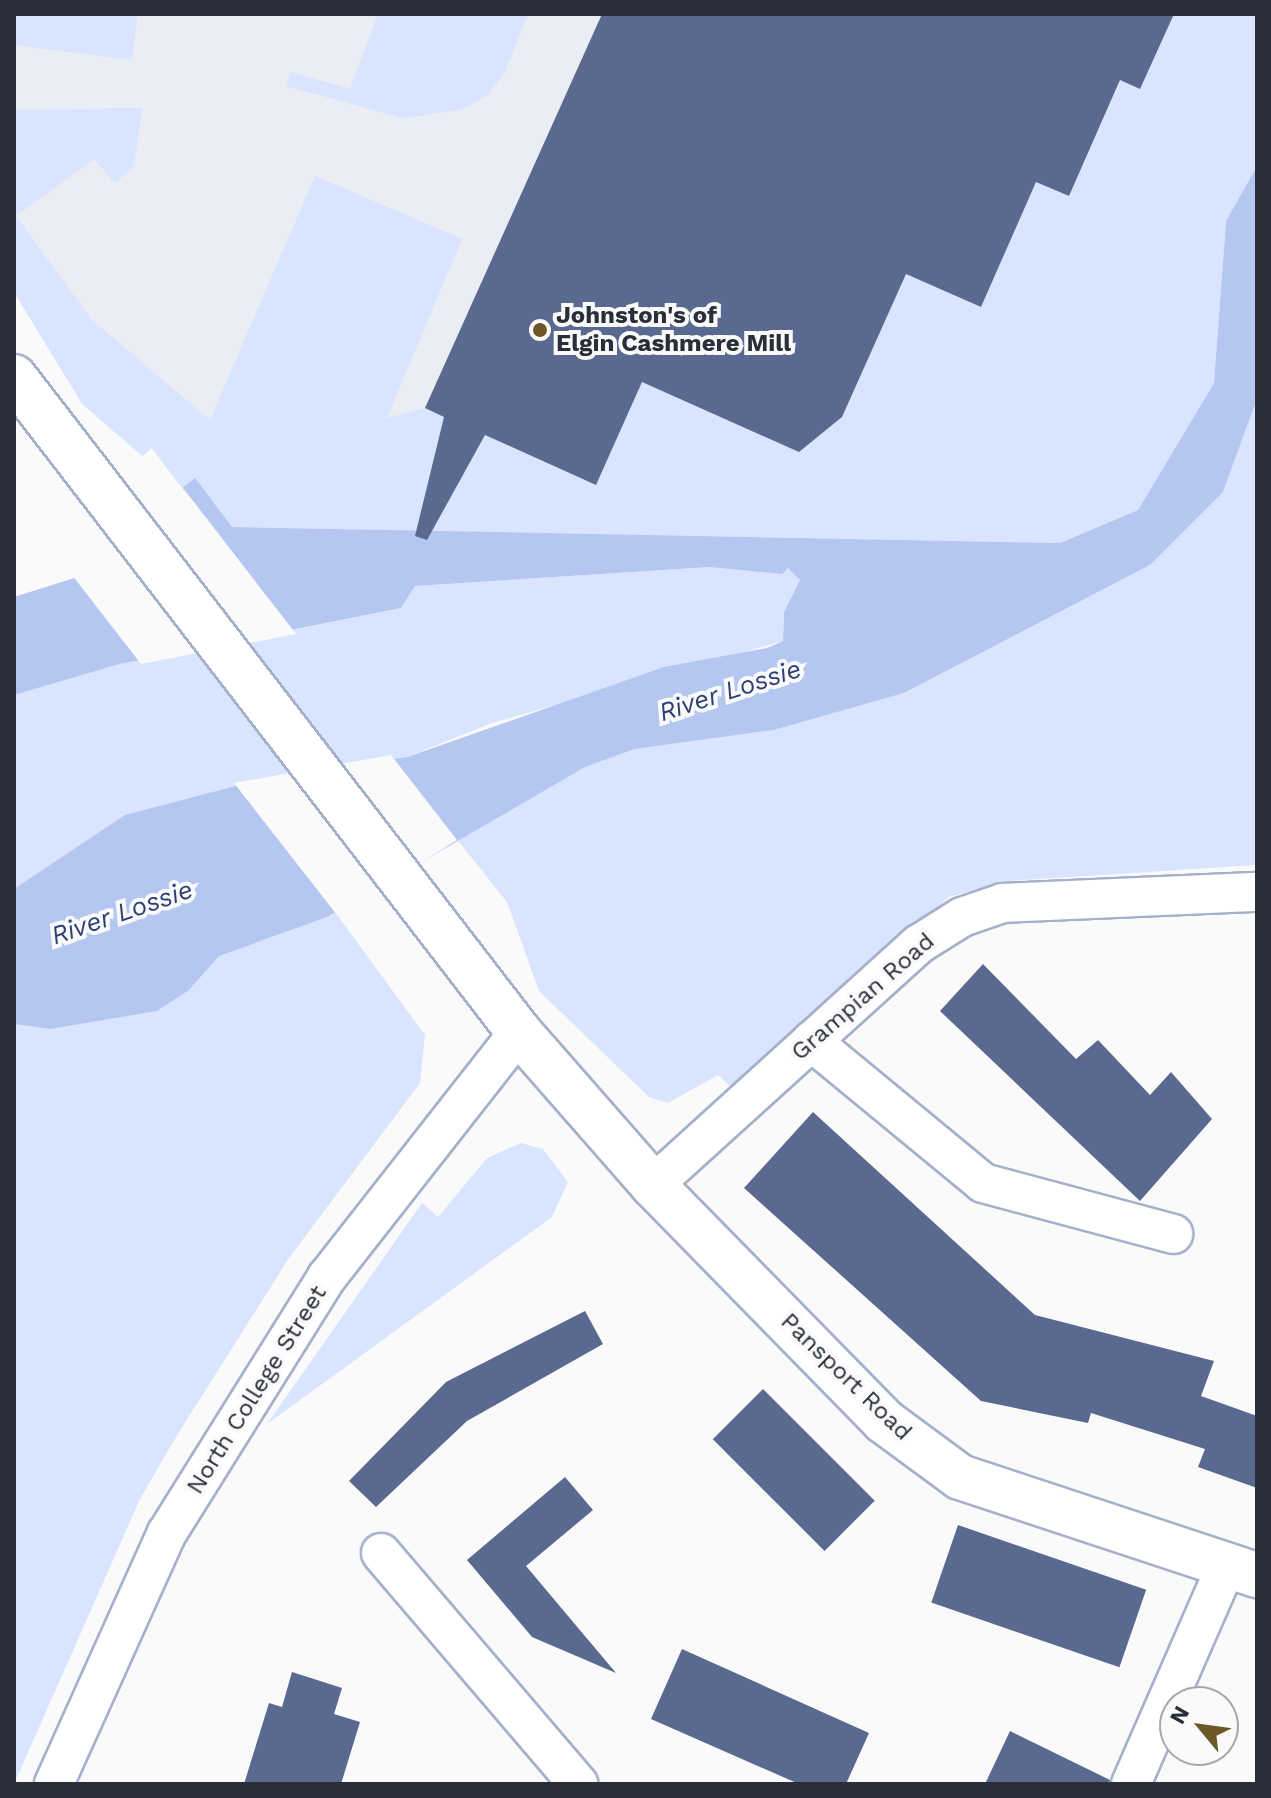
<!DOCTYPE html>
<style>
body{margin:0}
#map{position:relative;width:1271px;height:1798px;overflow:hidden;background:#fafafa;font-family:"Work Sans",sans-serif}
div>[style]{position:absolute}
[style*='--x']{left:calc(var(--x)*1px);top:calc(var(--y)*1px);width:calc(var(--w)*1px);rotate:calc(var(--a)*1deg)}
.built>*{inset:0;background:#eaedf4}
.green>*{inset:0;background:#d9e4fe}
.water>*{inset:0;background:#b5c7f1}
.pier>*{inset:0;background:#fafafa}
.building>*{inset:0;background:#5a698f;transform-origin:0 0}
.roads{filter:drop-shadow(2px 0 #a5b0ca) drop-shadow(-2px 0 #a5b0ca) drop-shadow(0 2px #a5b0ca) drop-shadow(0 -2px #a5b0ca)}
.minor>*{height:38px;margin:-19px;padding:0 19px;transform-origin:19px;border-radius:19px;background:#fff}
.tertiary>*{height:44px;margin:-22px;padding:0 22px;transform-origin:22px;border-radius:22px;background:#fff}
.dots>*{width:22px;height:22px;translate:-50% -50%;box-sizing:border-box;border:4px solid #fafafa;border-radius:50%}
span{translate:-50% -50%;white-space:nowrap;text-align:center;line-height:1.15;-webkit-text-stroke:8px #fafafa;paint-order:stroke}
.poi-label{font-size:24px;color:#292e38;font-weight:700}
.left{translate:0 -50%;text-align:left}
.street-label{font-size:24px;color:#292e38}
.water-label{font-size:26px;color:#2d3f74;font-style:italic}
.frame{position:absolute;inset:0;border:16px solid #292e38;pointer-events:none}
.north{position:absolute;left:1159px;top:1686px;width:80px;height:80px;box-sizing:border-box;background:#fafafa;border:2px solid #a6a8ac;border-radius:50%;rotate:299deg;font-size:22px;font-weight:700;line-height:32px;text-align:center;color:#292e38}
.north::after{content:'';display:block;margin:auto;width:28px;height:36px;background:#6c5826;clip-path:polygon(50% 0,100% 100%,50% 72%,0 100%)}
</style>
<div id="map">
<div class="built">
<i style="clip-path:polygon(14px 14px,1241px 14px,1159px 225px,766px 537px,231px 527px,195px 479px,182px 488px,14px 270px)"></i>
</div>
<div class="green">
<i style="clip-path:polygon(14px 14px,138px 14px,132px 60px,14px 45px)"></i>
<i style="clip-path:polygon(378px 14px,528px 14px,505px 72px,488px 95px,461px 110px,402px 118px,286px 86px,291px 72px,350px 89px)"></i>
<i style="clip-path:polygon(1174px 14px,1257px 14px,1257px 166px,1226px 221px,1214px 383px,1138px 510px,1060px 543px,231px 527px,195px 479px,182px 488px,152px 448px,142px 456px,82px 404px,14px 292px,14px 110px,142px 108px,134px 166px,115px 183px,94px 159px,16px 216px,92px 320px,210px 420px,315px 176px,462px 239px,387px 418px,425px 408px,596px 485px,642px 382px,799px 452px,842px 417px,906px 274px,981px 307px,1036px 182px,1069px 196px,1121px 80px)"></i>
<i style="clip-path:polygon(1257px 399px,1257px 865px,1008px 881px,949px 897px,732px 1088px,718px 1075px,668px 1103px,649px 1097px,539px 991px,507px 902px,455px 837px,585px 767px,635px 749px,774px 730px,904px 693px,1150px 565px,1223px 492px)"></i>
<i style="clip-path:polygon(710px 567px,796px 569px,800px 580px,784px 612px,783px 641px,492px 723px,407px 757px,259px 780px,14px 889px,14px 695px,120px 664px,401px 608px,415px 586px)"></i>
<i style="clip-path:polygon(335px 912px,425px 1035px,420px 1083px,289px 1258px,176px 1437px,140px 1499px,14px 1784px,14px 1024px,50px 1029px,189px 990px,218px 956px)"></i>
<i style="clip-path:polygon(521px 1143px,543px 1149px,568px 1182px,552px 1217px,267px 1424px,422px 1203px,438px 1217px,487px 1158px)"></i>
</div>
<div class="water">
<i style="clip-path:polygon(1257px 166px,1257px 399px,1223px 492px,1150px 565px,904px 693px,774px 730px,635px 749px,585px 767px,327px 917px,219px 956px,189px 990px,157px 1011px,50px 1029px,14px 1024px,14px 889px,125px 815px,259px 780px,407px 757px,664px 667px,767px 648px,783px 641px,784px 612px,800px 580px,788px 568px,782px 574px,710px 567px,415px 586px,401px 608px,120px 664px,14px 695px,14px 597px,217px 533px,182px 488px,195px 478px,232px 527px,1060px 543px,1138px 510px,1214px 383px,1226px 221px)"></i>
</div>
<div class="pier">
<i style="clip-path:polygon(180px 484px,296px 634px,141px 664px,72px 575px,211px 531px)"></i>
<i style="clip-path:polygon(391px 755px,457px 840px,337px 915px,234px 783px)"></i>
</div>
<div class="building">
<i style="clip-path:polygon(602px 14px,1174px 14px,1140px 89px,1120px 80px,1069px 196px,1036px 182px,981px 307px,906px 274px,842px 417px,799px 452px,642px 382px,596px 485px,485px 435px,427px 540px,415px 536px,444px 417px,425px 408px)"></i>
<i style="clip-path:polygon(983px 964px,1076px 1059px,1098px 1040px,1150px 1095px,1171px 1072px,1212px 1119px,1140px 1201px,940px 1011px)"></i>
<i style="clip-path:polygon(813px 1112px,1035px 1315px,1214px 1361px,1201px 1396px,1257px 1416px,1257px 1488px,1198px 1467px,1205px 1449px,1091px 1413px,1088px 1423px,981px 1401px,744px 1188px)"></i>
<i style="clip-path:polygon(585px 1311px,603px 1344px,467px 1421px,376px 1507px,349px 1481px,446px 1382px)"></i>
<i style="left:763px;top:1389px;width:158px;height:71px;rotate:45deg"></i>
<i style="clip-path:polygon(565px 1477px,593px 1510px,526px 1566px,616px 1673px,532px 1637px,467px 1560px)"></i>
<i style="left:958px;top:1525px;width:199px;height:82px;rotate:19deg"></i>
<i style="clip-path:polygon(682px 1649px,869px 1733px,846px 1784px,799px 1784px,651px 1719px)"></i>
<i style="clip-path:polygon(292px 1672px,342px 1688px,334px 1714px,360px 1722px,341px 1784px,244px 1784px,269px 1703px,282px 1707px)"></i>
<i style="clip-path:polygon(1010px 1731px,1110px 1780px,1109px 1784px,985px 1784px)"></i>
</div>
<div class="roads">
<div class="minor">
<i style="--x:811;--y:1041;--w:223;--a:39.5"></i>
<i style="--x:983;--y:1183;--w:197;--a:15"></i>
<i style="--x:653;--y:1185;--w:359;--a:-42.2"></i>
<i style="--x:919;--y:944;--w:51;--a:-32.1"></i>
<i style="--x:962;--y:917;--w:43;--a:-18.9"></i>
<i style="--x:1003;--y:903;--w:254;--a:-2.5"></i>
<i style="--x:381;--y:1553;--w:304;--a:49.5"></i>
<i style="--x:54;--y:1784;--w:275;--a:-65.8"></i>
<i style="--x:167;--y:1533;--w:302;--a:-58"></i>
<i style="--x:327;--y:1277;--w:311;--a:-51.9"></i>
<i style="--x:1131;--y:1784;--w:240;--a:-66.4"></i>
</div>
<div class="tertiary">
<i style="--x:14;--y:377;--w:827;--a:52.37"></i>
<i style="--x:519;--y:1032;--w:203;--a:48.8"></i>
<i style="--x:653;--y:1185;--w:330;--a:45.6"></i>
<i style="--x:884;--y:1421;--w:94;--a:36.4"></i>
<i style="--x:960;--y:1477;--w:313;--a:18.3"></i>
</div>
</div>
<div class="dots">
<i style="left:540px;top:330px;background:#6c5826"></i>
</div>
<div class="poi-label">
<span class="left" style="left:556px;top:330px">Johnston's of<br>Elgin Cashmere Mill</span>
</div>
<div class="street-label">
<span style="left:863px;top:997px;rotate:-41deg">Grampian Road</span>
<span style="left:846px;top:1377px;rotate:44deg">Pansport Road</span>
<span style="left:257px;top:1390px;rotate:-58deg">North College Street</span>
</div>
<div class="water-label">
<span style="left:730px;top:691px;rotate:-18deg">River Lossie</span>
<span style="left:122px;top:913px;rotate:-19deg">River Lossie</span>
</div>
<div class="frame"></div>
<div class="north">N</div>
</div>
